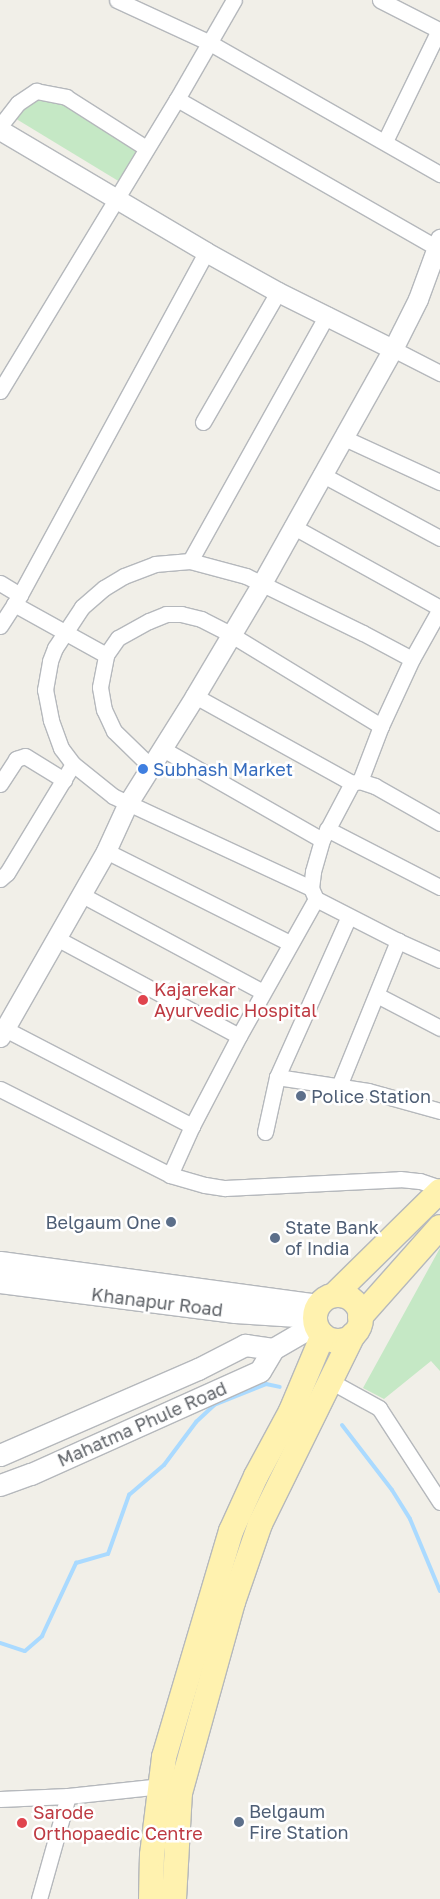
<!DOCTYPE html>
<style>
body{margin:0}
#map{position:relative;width:440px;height:1899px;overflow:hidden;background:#f1efe8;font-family:"Golos Text",sans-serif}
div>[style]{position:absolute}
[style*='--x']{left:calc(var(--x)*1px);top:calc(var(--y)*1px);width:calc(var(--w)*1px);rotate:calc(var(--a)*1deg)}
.green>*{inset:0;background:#c5e8c5}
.stream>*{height:4px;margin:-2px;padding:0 2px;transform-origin:2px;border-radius:2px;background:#aadaff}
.roads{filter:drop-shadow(1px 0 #b5b8bc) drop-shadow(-1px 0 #b5b8bc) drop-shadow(0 1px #b5b8bc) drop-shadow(0 -1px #b5b8bc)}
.minor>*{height:15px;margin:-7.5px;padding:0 7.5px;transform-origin:7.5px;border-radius:7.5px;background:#fff}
.tertiary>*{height:19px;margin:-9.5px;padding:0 9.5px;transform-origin:9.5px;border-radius:9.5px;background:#fff}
.secondary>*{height:21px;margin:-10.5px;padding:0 10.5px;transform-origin:10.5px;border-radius:10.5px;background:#fff}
.primary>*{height:24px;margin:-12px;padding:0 12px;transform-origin:12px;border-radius:12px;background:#fff2af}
.primary>.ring{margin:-12px;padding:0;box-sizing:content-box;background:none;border:24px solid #fff2af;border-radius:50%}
.dots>*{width:14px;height:14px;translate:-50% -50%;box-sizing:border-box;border:2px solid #fff;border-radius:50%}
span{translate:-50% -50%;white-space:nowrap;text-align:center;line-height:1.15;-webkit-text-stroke:5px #fff;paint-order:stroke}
.shop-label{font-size:18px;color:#366cbe}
.left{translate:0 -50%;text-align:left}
.health-label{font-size:18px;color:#be3a42}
.service-label{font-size:18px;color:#4e5e75}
.right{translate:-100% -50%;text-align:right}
.street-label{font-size:18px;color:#5f6368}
</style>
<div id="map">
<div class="green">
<i style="clip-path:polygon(37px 96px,65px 101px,140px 149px,120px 182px,13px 117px)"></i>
<i style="clip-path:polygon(440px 1248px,440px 1371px,431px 1361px,384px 1399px,363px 1388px)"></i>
</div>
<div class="stream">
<i style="--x:342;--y:1425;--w:82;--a:52.4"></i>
<i style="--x:392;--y:1490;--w:34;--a:58"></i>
<i style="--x:410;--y:1519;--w:78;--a:67.4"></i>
<i style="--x:0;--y:1643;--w:26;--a:18"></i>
<i style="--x:25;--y:1651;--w:23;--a:-41"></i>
<i style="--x:42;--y:1636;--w:81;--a:-65"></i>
<i style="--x:76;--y:1563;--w:33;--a:-16"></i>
<i style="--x:108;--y:1554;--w:63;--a:-70.4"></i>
<i style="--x:129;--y:1495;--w:46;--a:-40.6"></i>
<i style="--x:164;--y:1465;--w:54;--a:-53.3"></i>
<i style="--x:196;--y:1422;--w:25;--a:-43"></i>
<i style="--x:214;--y:1405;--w:56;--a:-22"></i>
<i style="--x:266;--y:1384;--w:14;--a:12"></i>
</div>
<div class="roads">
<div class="minor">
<i style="--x:117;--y:0;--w:102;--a:24.8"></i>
<i style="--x:210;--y:43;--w:265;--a:29.7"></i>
<i style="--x:380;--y:0;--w:66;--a:27"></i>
<i style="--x:439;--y:30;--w:123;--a:115.9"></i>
<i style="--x:177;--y:99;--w:300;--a:29.8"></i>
<i style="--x:0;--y:126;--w:29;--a:-52"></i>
<i style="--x:18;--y:103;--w:22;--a:-34"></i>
<i style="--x:36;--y:91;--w:31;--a:11"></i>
<i style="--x:66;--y:97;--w:95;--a:32.5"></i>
<i style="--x:393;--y:349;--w:53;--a:27.1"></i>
<i style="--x:0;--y:391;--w:341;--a:-58.8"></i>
<i style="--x:177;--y:99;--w:114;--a:-60.1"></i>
<i style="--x:203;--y:422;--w:150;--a:-60"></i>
<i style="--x:342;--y:437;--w:108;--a:24.7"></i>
<i style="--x:321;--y:474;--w:135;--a:28.3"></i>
<i style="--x:292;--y:526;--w:169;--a:29"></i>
<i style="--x:190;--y:561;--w:282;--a:-60.9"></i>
<i style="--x:0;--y:583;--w:23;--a:31"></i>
<i style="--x:14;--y:604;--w:105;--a:29"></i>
<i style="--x:0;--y:626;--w:37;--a:-57"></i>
<i style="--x:20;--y:595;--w:390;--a:-61.5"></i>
<i style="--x:195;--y:696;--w:179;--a:29"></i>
<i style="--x:161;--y:748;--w:185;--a:29.7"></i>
<i style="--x:150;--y:766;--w:50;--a:-135.8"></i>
<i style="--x:114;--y:731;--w:23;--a:-115"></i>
<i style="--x:104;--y:710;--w:23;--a:-100"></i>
<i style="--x:100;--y:687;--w:33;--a:-79"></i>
<i style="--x:106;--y:655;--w:21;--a:-55"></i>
<i style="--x:118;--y:638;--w:35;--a:-29"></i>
<i style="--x:149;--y:621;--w:18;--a:-22"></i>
<i style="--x:166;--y:614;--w:15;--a:0"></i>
<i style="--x:181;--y:614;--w:21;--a:14"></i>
<i style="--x:201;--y:619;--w:33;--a:27"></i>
<i style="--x:230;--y:634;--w:177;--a:31.4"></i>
<i style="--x:360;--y:781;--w:59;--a:-69.1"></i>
<i style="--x:381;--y:726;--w:74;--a:-65.2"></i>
<i style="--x:412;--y:659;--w:57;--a:-60.8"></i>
<i style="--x:0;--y:784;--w:30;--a:-57"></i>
<i style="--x:16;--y:759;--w:9;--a:-18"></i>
<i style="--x:25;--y:756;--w:46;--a:31.6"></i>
<i style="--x:440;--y:823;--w:75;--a:-150.4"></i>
<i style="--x:375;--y:786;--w:16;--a:-162"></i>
<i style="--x:360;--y:781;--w:8;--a:166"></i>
<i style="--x:352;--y:783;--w:64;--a:117.8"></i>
<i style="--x:322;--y:840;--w:33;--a:106"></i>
<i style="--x:313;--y:872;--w:16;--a:97"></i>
<i style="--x:311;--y:888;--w:12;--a:66"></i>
<i style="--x:316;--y:899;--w:92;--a:27.1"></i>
<i style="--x:398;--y:941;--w:46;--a:24.3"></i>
<i style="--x:327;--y:829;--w:127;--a:27.2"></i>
<i style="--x:106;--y:851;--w:206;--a:26.6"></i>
<i style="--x:0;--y:879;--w:9;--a:-41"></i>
<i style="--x:7;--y:873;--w:127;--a:-58.8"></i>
<i style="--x:311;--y:888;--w:218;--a:-155.1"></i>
<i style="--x:113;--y:796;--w:51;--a:-141.3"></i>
<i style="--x:73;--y:764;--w:20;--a:-127"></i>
<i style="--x:61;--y:748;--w:30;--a:-110"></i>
<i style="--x:51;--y:720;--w:31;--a:-101"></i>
<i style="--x:45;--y:690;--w:29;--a:-80"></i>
<i style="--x:50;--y:661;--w:14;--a:-69"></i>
<i style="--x:55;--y:648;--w:49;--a:-56.6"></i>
<i style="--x:82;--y:607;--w:29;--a:-41"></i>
<i style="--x:104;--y:588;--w:23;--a:-31"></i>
<i style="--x:124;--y:576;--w:33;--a:-21"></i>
<i style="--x:155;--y:564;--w:35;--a:-5"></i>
<i style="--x:190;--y:561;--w:58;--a:15"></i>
<i style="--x:246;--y:576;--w:130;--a:26"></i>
<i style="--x:363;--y:633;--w:55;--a:28"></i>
<i style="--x:82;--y:895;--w:205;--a:28.2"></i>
<i style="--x:58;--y:939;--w:205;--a:28.2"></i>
<i style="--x:377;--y:995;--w:71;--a:27.6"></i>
<i style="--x:5;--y:1029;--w:211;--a:27.4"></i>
<i style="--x:277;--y:1077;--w:92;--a:8.7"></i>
<i style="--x:368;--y:1091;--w:75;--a:15.5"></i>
<i style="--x:339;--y:1086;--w:157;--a:-67.9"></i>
<i style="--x:0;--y:1089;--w:191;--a:26.8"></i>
<i style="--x:170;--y:1175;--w:36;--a:16"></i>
<i style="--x:205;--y:1185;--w:20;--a:9"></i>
<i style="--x:225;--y:1188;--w:175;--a:-2.9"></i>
<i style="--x:400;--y:1179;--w:20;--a:6"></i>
<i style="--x:420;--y:1181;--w:21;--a:19"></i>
<i style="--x:265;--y:1132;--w:56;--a:-77.7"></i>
<i style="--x:277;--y:1077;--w:176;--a:-65.9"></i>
<i style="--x:170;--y:1175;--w:54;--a:-65.8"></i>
<i style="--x:192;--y:1126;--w:102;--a:-62.4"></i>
<i style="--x:239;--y:1036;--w:157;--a:-60.7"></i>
<i style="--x:332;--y:1382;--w:54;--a:29"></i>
<i style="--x:379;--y:1408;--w:112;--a:57"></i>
<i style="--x:0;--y:1799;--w:68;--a:-2.5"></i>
<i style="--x:68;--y:1796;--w:94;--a:-6.1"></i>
<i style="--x:39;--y:1899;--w:107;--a:-74.3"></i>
</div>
<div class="tertiary">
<i style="--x:0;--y:130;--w:239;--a:30.6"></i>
<i style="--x:206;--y:252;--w:82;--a:29.1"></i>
<i style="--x:278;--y:292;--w:128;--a:26.4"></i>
<i style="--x:0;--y:1037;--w:214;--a:-60.3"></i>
<i style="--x:106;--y:851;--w:53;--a:-65.4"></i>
<i style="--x:128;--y:803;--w:126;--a:-57.9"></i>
<i style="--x:195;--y:696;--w:131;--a:-59.3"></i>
<i style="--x:262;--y:583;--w:268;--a:-60.8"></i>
<i style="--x:393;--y:349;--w:56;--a:-63.4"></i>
<i style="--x:418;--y:299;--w:64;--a:-69.9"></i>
</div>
<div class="secondary">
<i style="--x:0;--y:1262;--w:321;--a:7.7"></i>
<i style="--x:0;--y:1282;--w:237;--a:7.3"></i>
<i style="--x:235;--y:1312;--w:62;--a:3.7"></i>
<i style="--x:0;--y:1455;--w:216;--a:-23.5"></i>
<i style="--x:198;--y:1369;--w:53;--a:-27.1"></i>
<i style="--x:245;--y:1345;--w:28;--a:8"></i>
<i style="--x:273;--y:1349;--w:50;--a:-30.2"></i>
<i style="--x:0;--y:1485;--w:33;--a:-20"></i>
<i style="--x:31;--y:1474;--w:251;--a:-24.2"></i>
<i style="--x:260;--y:1371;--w:26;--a:-59"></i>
</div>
<div class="primary">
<i style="--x:334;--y:1295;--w:148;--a:-44.5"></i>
<i class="ring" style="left:315px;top:1295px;width:22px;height:22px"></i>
<i style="--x:360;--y:1317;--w:120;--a:-48.4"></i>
<i style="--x:151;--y:1899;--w:44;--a:-88.7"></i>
<i style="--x:152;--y:1855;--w:99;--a:-83"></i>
<i style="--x:164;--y:1757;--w:236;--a:-73.5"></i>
<i style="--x:231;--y:1531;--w:60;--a:-65.6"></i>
<i style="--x:256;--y:1476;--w:74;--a:-61.7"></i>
<i style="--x:291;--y:1411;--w:82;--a:-67.2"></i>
<i style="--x:174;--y:1899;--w:106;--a:-86.8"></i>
<i style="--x:180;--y:1793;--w:198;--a:-74.5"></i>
<i style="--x:233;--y:1602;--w:83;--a:-70.9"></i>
<i style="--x:260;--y:1524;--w:211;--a:-63.8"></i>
</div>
</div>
<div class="dots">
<i style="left:143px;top:769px;background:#3f7fe0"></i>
<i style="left:143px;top:1000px;background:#e0444e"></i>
<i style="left:301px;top:1096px;background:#5c6f8a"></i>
<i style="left:171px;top:1222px;background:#5c6f8a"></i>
<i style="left:275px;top:1238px;background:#5c6f8a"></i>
<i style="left:239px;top:1822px;background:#5c6f8a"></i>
<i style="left:22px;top:1823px;background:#e0444e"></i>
</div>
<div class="shop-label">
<span class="left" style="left:153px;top:769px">Subhash Market</span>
</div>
<div class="health-label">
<span class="left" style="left:154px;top:1000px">Kajarekar<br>Ayurvedic Hospital</span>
<span class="left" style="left:33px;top:1823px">Sarode<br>Orthopaedic Centre</span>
</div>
<div class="service-label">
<span class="left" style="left:311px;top:1096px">Police Station</span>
<span class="right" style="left:161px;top:1222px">Belgaum One</span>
<span class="left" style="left:285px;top:1238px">State Bank<br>of India</span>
<span class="left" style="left:249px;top:1822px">Belgaum<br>Fire Station</span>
</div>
<div class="street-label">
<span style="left:157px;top:1302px;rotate:7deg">Khanapur Road</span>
<span style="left:142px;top:1424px;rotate:-24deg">Mahatma Phule Road</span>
</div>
</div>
